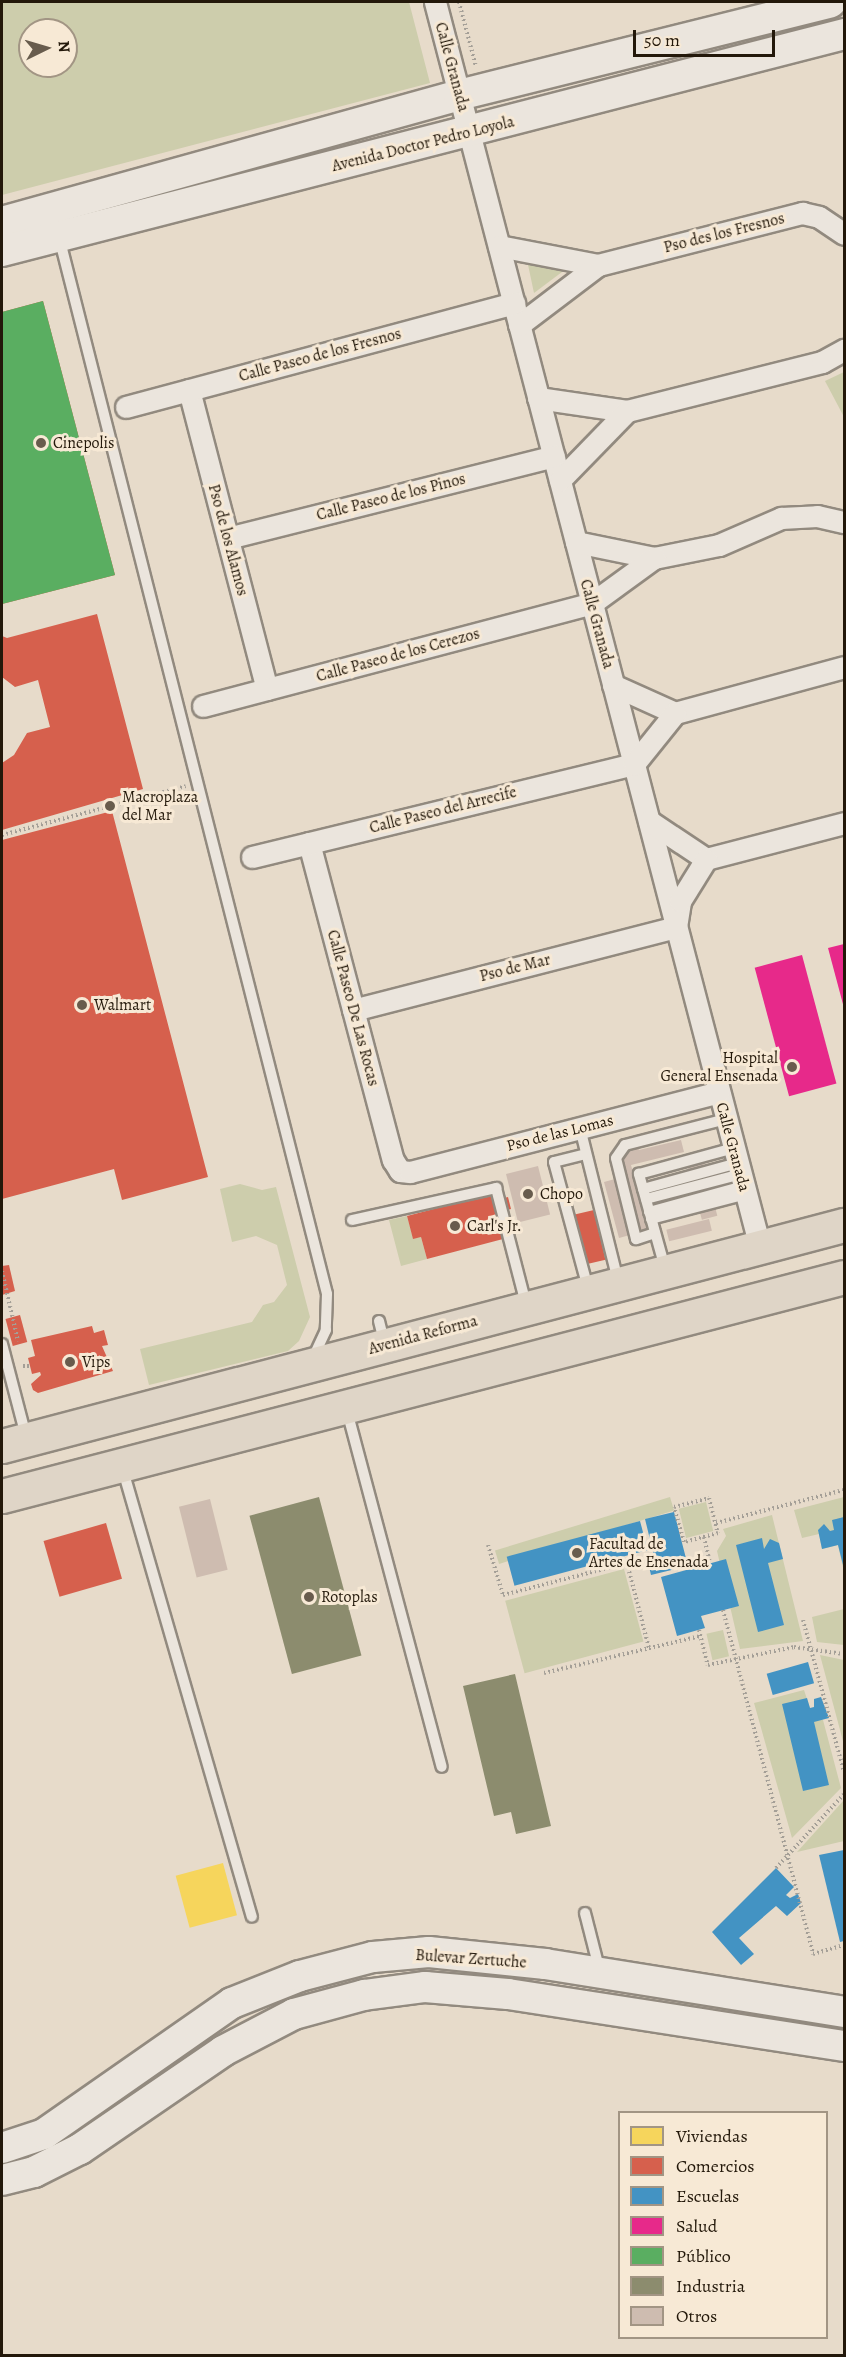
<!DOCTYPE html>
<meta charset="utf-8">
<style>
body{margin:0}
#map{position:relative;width:846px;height:2357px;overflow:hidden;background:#e7dbca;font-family:Alegreya,serif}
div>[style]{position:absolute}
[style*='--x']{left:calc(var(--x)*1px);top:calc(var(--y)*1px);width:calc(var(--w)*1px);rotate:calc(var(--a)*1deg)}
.green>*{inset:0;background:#cdcdac;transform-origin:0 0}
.homes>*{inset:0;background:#f6d55c;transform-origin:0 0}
.shops>*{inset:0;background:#d6604d;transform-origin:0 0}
.schools>*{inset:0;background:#4393c3;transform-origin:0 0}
.health>*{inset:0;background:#e7298a;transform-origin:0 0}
.public>*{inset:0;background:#5aae61}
.industry>*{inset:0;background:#8c8c6e;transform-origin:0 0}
.building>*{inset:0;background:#cebcb0;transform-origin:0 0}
.path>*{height:4px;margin-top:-2px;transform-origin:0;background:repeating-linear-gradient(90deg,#a49f97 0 1.5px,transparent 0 4.5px)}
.roads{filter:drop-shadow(2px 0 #928a7f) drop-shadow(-2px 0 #928a7f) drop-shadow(0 2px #928a7f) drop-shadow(0 -2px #928a7f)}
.service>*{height:10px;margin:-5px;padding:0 5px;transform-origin:5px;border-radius:5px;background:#ebe5dd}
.minor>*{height:21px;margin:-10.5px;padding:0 10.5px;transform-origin:10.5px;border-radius:10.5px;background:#ebe5dd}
.secondary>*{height:30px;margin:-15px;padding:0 15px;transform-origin:15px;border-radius:15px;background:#ebe5dd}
.trunk>*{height:33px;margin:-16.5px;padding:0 16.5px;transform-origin:16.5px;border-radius:16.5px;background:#dfd5c7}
.dots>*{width:16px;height:16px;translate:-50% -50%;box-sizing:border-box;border:3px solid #f7e9d5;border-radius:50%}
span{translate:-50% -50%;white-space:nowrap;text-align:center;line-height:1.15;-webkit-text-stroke:6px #f7e9d5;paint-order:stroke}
.street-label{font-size:16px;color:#23180a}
.poi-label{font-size:16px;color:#23180a}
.left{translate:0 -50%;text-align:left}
.right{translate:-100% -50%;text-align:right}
.frame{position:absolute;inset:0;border:3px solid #23180a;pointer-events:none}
.legend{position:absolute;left:618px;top:2111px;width:210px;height:228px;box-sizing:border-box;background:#f7e9d5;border:2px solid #a29584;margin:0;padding:8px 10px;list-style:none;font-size:18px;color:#23180a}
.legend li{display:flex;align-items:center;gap:12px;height:30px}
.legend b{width:30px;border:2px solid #a29584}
.north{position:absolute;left:18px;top:18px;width:60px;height:60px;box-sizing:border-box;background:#f7e9d5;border:2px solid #a29584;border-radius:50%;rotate:85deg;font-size:16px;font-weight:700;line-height:24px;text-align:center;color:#23180a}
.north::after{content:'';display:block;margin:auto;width:21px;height:27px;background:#685c4d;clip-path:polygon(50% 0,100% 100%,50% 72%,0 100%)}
.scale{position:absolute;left:633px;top:30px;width:142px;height:27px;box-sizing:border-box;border:3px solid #23180a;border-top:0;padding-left:8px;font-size:18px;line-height:21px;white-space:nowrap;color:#23180a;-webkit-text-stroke:4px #f7e9d5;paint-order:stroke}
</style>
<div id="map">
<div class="green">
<i style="clip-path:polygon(evenodd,2px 2px,409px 2px,430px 83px,2px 195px,2px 2px,30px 30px,66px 30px,66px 66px,30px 66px,30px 30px)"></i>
<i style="clip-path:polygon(527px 260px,566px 269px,534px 293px)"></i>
<i style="clip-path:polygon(844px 372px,844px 417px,825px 381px)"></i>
<i style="clip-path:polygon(240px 1184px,262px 1190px,276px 1187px,310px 1317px,299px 1341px,288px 1351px,149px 1385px,140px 1349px,252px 1322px,263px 1305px,274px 1302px,287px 1285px,277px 1245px,256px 1236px,232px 1242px,220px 1189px)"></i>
<i style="clip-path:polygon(407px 1216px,413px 1238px,421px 1237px,427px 1259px,401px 1266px,389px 1220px)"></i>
<i style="left:670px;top:1497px;width:14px;height:183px;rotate:73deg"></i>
<i style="clip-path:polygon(844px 1497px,844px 1572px,838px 1545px,822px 1549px,819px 1534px,802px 1538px,794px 1510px)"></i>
<i style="left:706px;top:1502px;width:30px;height:28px;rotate:76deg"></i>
<i style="clip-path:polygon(772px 1515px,803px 1641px,740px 1649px,717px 1551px,726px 1536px,723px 1529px)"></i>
<i style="left:624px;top:1569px;width:75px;height:123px;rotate:75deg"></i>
<i style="clip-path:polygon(844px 1609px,844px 1645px,817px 1642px,812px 1617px)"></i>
<i style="left:723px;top:1630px;width:27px;height:17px;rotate:77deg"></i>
<i style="clip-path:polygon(820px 1655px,844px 1660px,844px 1745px)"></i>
<i style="clip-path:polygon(804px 1690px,810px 1708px,823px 1720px,841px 1788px,792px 1838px,754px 1703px)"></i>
<i style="clip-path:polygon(844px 1800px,844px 1841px,797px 1852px)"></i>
</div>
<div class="homes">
<i style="left:223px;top:1863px;width:54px;height:49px;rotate:75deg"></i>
</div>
<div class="shops">
<i style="clip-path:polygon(43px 301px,115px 575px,2px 604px,2px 312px)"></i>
<i style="clip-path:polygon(97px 614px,143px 789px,2px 830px,2px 763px,14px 755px,27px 733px,50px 727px,38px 680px,15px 687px,2px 677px,2px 636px,7px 638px)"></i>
<i style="clip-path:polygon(112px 811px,208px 1177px,122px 1200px,114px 1169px,2px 1199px,2px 840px)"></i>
<i style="clip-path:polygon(491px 1194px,493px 1201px,508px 1197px,511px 1209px,496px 1213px,503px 1239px,427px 1259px,421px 1237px,413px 1239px,407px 1216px)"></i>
<i style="left:594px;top:1210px;width:51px;height:22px;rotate:77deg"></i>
<i style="clip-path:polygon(9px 1265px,15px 1291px,2px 1295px,2px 1266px)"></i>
<i style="left:20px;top:1315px;width:28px;height:15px;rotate:75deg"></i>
<i style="clip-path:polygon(92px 1326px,94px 1333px,104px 1330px,108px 1345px,102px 1346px,113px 1371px,38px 1393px,33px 1390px,31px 1384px,41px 1375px,40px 1372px,32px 1374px,28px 1358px,35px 1356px,31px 1340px)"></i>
<i style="left:106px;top:1523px;width:58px;height:65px;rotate:74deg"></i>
</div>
<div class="schools">
<i style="clip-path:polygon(674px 1512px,688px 1566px,651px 1575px,647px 1558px,654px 1556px,645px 1519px)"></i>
<i style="clip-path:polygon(844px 1517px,844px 1569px,838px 1545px,822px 1549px,818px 1530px,824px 1524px,830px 1531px,834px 1530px,832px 1520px)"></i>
<i style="left:640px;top:1521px;width:30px;height:138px;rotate:75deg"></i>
<i style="clip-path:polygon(762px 1538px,764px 1549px,770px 1539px,779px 1543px,783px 1559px,768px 1563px,784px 1625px,758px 1632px,736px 1545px)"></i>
<i style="clip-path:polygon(726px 1559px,739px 1606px,701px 1616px,705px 1628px,677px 1636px,661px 1577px)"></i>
<i style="left:808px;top:1662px;width:22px;height:43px;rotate:74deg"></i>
<i style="clip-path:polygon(821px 1697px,829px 1718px,814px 1722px,829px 1785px,803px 1791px,782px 1704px,807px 1698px,810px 1708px,814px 1707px,814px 1699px)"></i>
<i style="clip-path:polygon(844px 1850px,844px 1941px,840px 1942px,819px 1855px)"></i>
<i style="clip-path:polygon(776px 1868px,794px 1887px,786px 1895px,790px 1898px,798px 1894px,801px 1903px,787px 1916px,776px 1906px,739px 1938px,754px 1954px,741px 1965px,712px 1932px)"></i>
</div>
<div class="health">
<i style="clip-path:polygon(844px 944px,844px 1008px,828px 948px)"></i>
<i style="left:802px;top:955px;width:133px;height:49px;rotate:75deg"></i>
</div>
<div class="public">
<i style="clip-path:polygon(43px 301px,115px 575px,2px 604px,2px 312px)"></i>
</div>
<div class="industry">
<i style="left:319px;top:1497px;width:164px;height:72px;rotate:75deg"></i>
<i style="clip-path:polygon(515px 1674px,551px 1826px,516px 1834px,511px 1812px,494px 1816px,463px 1686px)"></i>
</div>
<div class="building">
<i style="clip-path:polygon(636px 1140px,639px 1150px,681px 1140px,684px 1152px,631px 1165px,648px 1230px,619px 1238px,604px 1182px,615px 1179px,610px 1158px,618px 1145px)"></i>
<i style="left:700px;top:1151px;width:67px;height:16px;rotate:75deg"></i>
<i style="left:538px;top:1166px;width:50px;height:33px;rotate:76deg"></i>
<i style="left:709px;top:1219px;width:12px;height:44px;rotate:76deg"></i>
<i style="left:210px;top:1499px;width:73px;height:32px;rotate:76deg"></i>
</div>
<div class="path">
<i style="--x:459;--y:2;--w:67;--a:75.3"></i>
<i style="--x:2;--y:835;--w:190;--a:-14.9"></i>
<i style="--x:2;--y:1271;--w:72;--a:77.1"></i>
<i style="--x:23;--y:1366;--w:7;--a:0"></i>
<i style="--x:709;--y:1498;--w:36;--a:76"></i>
<i style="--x:718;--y:1533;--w:35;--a:165"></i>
<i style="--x:684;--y:1542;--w:36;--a:-106"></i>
<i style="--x:674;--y:1507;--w:36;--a:-14"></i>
<i style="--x:716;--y:1523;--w:132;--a:-14.5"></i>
<i style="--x:704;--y:1537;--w:27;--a:77"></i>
<i style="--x:488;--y:1545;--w:52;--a:73.3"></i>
<i style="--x:503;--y:1595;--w:128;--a:-14.5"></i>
<i style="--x:627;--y:1563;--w:88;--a:75.5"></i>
<i style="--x:723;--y:1610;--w:356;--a:75.3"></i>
<i style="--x:813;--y:1954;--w:32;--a:-16"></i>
<i style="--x:803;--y:1620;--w:157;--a:74.9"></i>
<i style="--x:699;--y:1630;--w:36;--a:76"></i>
<i style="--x:708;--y:1665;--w:88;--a:-11.8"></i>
<i style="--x:794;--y:1647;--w:50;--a:8"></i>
<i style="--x:544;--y:1673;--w:161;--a:-13.3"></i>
<i style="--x:776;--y:1868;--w:100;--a:-47.4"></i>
</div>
<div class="roads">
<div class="service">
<i style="--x:59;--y:237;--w:1090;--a:75.77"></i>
<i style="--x:327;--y:1294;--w:36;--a:92"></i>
<i style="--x:326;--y:1330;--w:31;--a:115"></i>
<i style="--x:580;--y:1128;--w:157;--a:76"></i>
<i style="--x:586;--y:1154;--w:33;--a:166"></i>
<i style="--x:554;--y:1162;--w:131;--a:74.9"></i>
<i style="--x:643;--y:1189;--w:98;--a:-15.3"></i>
<i style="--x:646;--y:1199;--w:98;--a:-14.7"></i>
<i style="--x:649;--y:1212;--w:98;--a:-15.3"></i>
<i style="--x:651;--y:1219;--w:98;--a:-14.7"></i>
<i style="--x:352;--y:1220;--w:148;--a:-12.5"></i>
<i style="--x:496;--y:1188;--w:120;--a:75.5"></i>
<i style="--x:655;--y:1233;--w:20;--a:162"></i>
<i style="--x:636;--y:1239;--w:83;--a:-103.9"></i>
<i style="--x:616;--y:1158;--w:16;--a:-55"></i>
<i style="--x:625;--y:1145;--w:104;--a:-14.4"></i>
<i style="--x:665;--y:1268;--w:98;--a:-105.5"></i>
<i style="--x:639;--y:1174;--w:98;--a:-15.3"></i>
<i style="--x:379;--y:1321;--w:21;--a:76"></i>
<i style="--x:2;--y:1344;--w:95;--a:75.4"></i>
<i style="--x:347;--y:1411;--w:368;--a:75.1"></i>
<i style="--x:122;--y:1467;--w:468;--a:73.9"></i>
<i style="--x:585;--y:1913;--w:57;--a:75.7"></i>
</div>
<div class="minor">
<i style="--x:435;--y:2;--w:1287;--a:75.37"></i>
<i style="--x:499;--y:246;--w:101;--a:10.9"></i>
<i style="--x:598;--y:265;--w:211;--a:-14.3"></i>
<i style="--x:802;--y:213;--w:17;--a:13"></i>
<i style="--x:819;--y:217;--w:30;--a:34"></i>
<i style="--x:519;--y:325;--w:99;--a:-37.2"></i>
<i style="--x:189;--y:390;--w:309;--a:75.4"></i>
<i style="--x:538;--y:398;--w:90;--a:8.3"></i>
<i style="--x:627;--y:411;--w:201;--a:-14.1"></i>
<i style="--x:822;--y:362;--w:25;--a:-29"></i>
<i style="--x:126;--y:407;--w:402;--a:-15"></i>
<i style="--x:560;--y:480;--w:96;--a:-45.8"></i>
<i style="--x:228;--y:538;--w:336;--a:-14.1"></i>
<i style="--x:576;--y:542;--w:80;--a:11.6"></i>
<i style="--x:654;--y:558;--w:66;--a:-11.3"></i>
<i style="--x:719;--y:545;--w:68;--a:-23.5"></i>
<i style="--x:781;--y:518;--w:36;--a:-3"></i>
<i style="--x:817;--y:516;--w:28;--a:13"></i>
<i style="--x:613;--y:685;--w:68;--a:24.3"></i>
<i style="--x:203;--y:706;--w:402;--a:-14.8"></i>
<i style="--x:592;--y:603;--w:77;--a:-36"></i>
<i style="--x:675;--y:713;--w:175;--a:-15.2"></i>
<i style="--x:649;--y:821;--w:69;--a:33.7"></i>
<i style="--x:706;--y:859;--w:143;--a:-14.6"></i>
<i style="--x:309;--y:843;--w:328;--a:75.2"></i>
<i style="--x:393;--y:1160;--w:13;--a:58"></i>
<i style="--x:400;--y:1171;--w:10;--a:6"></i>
<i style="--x:410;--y:1172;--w:319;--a:-14.5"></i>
<i style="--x:252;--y:857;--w:393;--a:-13.7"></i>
<i style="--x:634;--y:764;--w:65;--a:-51.2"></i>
<i style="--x:353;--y:1010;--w:333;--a:-14.4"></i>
<i style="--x:676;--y:927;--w:26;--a:-81"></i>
<i style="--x:680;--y:901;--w:49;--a:-58.2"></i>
</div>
<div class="secondary">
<i style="--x:2;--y:222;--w:474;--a:-15.5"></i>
<i style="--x:459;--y:95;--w:383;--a:-14"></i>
<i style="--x:2;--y:251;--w:870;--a:-14.45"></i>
<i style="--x:2;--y:2148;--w:44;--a:-18.4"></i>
<i style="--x:44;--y:2134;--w:229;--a:-34.9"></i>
<i style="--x:232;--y:2003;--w:73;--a:-21.7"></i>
<i style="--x:300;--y:1976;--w:75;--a:-14.6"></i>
<i style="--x:373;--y:1957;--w:56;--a:-5.1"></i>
<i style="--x:429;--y:1952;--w:117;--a:5.9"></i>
<i style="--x:545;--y:1964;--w:303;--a:9.1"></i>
<i style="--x:2;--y:2180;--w:33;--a:-14"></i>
<i style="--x:34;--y:2172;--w:51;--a:-26.6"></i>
<i style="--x:80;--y:2149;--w:173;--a:-34.4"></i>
<i style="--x:223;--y:2051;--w:80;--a:-27.5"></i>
<i style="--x:294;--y:2014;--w:73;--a:-15.2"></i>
<i style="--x:364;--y:1995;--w:62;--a:-7.5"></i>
<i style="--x:425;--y:1987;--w:83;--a:4.8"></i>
<i style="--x:508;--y:1994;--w:340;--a:8.8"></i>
</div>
<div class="trunk">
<i style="--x:2;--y:1446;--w:871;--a:-14.71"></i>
<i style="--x:2;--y:1496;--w:870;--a:-14.58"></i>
</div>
</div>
<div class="dots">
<i style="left:41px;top:443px;background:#685c4d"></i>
<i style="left:110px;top:806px;background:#685c4d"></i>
<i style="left:82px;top:1005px;background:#685c4d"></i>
<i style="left:792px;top:1067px;background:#685c4d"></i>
<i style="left:528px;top:1194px;background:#685c4d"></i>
<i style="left:455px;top:1226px;background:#685c4d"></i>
<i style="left:70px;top:1362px;background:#685c4d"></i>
<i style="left:577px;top:1553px;background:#685c4d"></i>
<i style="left:309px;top:1597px;background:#685c4d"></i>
</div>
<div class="street-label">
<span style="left:452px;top:67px;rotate:75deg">Calle Granada</span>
<span style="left:423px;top:144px;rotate:-14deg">Avenida Doctor Pedro Loyola</span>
<span style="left:724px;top:233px;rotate:-14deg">Pso des los Fresnos</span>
<span style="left:320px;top:355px;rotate:-15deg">Calle Paseo de los Fresnos</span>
<span style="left:391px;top:497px;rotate:-14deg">Calle Paseo de los Pinos</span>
<span style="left:228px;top:540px;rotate:75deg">Pso de los Alamos</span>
<span style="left:597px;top:624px;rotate:75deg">Calle Granada</span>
<span style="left:398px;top:655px;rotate:-15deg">Calle Paseo de los Cerezos</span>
<span style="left:443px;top:810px;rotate:-14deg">Calle Paseo del Arrecife</span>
<span style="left:515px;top:968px;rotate:-14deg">Pso de Mar</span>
<span style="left:353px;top:1008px;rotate:75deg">Calle Paseo De Las Rocas</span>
<span style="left:560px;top:1133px;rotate:-14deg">Pso de las Lomas</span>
<span style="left:733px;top:1147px;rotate:75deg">Calle Granada</span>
<span style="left:423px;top:1335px;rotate:-15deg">Avenida Reforma</span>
<span style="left:471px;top:1959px;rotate:4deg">Bulevar Zertuche</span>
</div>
<div class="poi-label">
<span class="left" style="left:53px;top:443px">Cinepolis</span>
<span class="left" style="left:122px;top:806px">Macroplaza<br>del Mar</span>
<span class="left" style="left:94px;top:1005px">Walmart</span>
<span class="right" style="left:778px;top:1067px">Hospital<br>General Ensenada</span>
<span class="left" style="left:540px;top:1194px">Chopo</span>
<span class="left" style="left:467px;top:1226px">Carl's Jr.</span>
<span class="left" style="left:82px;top:1362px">Vips</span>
<span class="left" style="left:589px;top:1553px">Facultad de<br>Artes de Ensenada</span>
<span class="left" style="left:321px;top:1597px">Rotoplas</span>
</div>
<div class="frame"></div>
<ul class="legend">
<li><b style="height:16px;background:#f6d55c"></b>Viviendas</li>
<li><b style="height:16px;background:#d6604d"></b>Comercios</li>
<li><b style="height:16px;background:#4393c3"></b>Escuelas</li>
<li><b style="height:16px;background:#e7298a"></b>Salud</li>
<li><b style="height:16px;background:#5aae61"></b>Público</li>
<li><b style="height:16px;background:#8c8c6e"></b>Industria</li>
<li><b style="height:16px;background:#cebcb0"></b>Otros</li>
</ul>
<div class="north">N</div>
<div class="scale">50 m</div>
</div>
